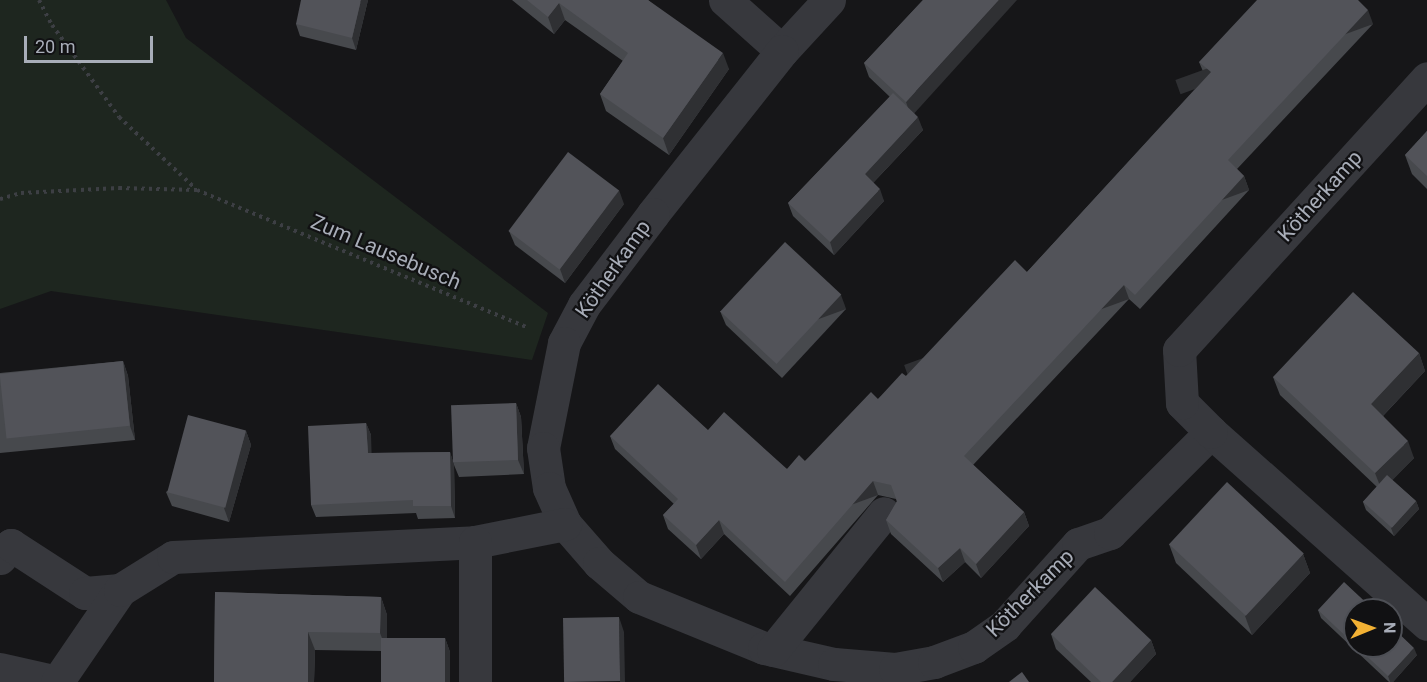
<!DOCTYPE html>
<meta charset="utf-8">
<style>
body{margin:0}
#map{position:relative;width:1427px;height:682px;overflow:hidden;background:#161618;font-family:Roboto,sans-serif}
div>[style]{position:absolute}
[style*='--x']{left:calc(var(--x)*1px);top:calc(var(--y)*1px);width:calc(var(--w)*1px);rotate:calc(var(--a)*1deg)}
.green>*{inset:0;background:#1e261f}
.path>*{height:4px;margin-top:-2px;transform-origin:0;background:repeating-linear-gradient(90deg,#3d3f44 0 3px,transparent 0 7.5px)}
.minor>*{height:33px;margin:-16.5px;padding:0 16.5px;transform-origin:16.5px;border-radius:16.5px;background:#37383d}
.wall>*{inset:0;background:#47494d}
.shaded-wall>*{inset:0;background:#2f3033;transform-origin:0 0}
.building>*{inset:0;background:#525359;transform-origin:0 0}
span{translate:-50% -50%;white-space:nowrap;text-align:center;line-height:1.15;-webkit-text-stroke:4.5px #111113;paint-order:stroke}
.street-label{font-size:21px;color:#a8adb8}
.north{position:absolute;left:1343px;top:598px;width:60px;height:60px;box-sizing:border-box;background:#111113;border:2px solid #4d4f55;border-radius:50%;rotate:89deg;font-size:16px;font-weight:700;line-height:24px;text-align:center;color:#a8adb8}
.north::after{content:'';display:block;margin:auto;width:21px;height:27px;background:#f2b134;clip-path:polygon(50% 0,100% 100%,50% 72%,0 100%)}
.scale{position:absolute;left:24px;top:36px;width:129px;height:27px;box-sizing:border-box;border:3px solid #a8adb8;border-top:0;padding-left:8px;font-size:18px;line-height:21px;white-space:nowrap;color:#a8adb8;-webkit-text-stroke:4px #111113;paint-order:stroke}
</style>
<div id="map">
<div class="green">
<i style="clip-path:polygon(0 0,166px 0,186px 38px,548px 313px,532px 360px,51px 291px,0 309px)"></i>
</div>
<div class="path">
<i style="--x:39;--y:0;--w:28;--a:63"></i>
<i style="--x:52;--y:25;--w:114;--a:53.9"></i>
<i style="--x:119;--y:117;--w:105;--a:43.1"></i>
<i style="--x:0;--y:199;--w:22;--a:-16"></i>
<i style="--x:21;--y:193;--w:98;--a:-2.9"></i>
<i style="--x:119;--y:188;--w:78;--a:1.5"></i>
<i style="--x:197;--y:190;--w:359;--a:22.6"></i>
</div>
<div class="minor">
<i style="--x:725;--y:0;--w:76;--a:41.8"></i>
<i style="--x:829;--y:0;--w:69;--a:132.7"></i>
<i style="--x:782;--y:51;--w:208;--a:128.4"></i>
<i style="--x:653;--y:214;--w:114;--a:127.2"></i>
<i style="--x:584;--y:305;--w:43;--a:117.8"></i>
<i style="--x:564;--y:343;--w:107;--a:101.3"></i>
<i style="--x:543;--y:448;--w:40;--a:81.5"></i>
<i style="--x:549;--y:488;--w:39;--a:66"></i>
<i style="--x:565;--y:524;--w:52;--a:48.9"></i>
<i style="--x:599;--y:563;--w:52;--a:40.4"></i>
<i style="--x:639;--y:597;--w:135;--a:22.2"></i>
<i style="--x:764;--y:648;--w:72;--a:12.9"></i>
<i style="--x:834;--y:664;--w:61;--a:4.7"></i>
<i style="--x:895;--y:669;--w:40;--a:-10"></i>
<i style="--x:934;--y:662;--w:43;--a:-20.6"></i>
<i style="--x:974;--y:647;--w:38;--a:-35"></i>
<i style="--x:1005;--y:625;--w:109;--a:-48"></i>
<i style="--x:1078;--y:544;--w:34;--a:-19"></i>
<i style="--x:1110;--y:533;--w:143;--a:-45"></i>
<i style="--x:1211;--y:432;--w:289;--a:41.6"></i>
<i style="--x:1211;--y:432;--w:41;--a:-135"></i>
<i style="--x:1182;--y:403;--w:53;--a:-93.2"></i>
<i style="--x:1179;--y:350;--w:368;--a:-47.6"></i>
<i style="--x:0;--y:558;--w:17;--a:-50"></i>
<i style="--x:11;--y:545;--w:88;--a:33"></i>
<i style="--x:85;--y:593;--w:35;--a:-5"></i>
<i style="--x:773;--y:650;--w:176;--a:-51"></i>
<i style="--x:0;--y:669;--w:58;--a:12.8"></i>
<i style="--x:57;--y:682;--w:112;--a:-55.6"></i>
<i style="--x:120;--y:590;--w:62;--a:-31.9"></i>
<i style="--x:173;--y:557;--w:302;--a:-2.8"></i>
<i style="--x:475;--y:542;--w:92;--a:-11.3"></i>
<i style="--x:475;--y:682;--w:140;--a:-90"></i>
</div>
<div class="wall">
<i style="clip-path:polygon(368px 0,356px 50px,300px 36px,296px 24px)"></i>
<i style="clip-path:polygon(512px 0,648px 0,729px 69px,669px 155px,606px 111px,600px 94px,623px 61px,565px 20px,554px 34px)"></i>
<i style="clip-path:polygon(923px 0,914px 113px,923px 130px,873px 183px,884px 201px,834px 255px,793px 216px,788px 203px,890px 97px,869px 77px,864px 63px)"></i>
<i style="clip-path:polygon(1373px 24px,1237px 169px,1244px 176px,1249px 190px,1140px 309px,1129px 299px,973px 465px,1024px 512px,1029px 526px,981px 578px,965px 562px,943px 582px,891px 534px,886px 520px,897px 502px,896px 499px,878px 495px,790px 596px,724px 534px,701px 559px,668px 529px,663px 515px,674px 504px,615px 449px,610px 436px,708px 430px,787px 469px,805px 461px,878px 399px,906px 376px,1027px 272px,1206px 77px,1205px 76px,1199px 62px)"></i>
<i style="clip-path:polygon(1427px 131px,1427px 189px,1412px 174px,1405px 155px)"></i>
<i style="clip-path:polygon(624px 204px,565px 283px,515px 245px,509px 231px)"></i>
<i style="clip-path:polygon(846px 309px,782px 378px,726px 325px,720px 311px)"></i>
<i style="clip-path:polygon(1419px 353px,1425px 371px,1383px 416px,1414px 458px,1392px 480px,1416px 501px,1419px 509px,1394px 536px,1366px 510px,1363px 502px,1377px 487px,1280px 395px,1273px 377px)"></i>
<i style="clip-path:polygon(123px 361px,128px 376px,135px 440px,0 453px,0 373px)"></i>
<i style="clip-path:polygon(516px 403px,521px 417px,524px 474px,459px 477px,454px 465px,455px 518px,418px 519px,416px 513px,316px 517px,311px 505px,366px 423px,371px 435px,371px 453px,450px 452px,453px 462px)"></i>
<i style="clip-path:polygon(246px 431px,251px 445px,229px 522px,172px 506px,166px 492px)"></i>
<i style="clip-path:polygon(1169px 544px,1303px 554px,1310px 573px,1252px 635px,1176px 563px)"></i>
<i style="clip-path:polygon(215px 592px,381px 597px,387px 615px,387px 638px,445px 638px,450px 652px,315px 650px,314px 682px,214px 682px)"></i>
<i style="clip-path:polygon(1318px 610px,1355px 610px,1355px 646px,1391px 646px,1417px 655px,1393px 682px,1389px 682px,1321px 618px)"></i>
<i style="clip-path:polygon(1051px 634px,1151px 640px,1156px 654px,1130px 682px,1091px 682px,1056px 649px)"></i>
</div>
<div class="shaded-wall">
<i style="clip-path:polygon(361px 0,368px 0,356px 50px,352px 38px)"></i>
<i style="clip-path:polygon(999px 0,1017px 0,911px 117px,906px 102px)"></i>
<i style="clip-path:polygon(559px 3px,565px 20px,554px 34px,548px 17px)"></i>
<i style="left:1368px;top:10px;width:15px;height:205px;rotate:70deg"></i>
<i style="clip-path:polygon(723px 53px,729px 69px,669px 155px,663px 138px)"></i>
<i style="clip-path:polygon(918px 117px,923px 130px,869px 187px,865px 174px)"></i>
<i style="left:1244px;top:176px;width:15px;height:161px;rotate:70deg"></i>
<i style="clip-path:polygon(880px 189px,884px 201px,834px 255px,830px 242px)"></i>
<i style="clip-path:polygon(619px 190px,624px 204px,565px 283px,560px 269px)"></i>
<i style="left:1124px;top:285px;width:15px;height:234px;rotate:70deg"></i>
<i style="left:841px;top:295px;width:15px;height:94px;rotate:70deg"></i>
<i style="clip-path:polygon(1419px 353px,1425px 371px,1377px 422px,1371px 404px)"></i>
<i style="clip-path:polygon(123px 361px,128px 376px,135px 440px,130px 426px)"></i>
<i style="clip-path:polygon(516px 403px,521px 417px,524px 474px,518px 460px)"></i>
<i style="clip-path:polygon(366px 423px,371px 435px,372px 466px,368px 453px)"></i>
<i style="clip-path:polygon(246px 431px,251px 445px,229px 522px,224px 508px)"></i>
<i style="clip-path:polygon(1408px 441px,1414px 458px,1382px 491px,1375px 473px)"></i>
<i style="clip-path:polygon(450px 452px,454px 464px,455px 518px,451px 506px)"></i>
<i style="left:873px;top:481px;width:15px;height:134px;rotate:70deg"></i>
<i style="clip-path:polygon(1416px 501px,1419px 509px,1394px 536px,1391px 528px)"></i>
<i style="clip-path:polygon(1024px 512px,1029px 526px,981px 578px,976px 564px)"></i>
<i style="clip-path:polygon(719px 520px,724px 534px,701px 559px,696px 545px)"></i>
<i style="clip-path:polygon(960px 548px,965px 562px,943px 582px,938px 568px)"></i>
<i style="clip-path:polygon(1303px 554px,1310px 573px,1252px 635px,1245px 616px)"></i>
<i style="clip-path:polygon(381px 597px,387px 615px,387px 651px,380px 633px)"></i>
<i style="clip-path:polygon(619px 617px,624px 632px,625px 682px,620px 682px)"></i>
<i style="clip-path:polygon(308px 632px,315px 650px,314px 682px,308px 682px)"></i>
<i style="clip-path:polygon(445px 638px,450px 652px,450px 682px,445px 682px)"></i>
<i style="clip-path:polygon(1151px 640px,1156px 654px,1130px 682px,1112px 682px)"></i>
<i style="clip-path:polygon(1414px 648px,1417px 655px,1393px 682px,1390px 682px,1388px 676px)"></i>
</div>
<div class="building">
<i style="clip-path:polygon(301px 0,361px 0,352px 38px,296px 24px)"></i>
<i style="clip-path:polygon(527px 0,648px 0,723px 53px,663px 138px,600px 94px,628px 53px,559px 3px,548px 17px)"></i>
<i style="clip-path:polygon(923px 0,999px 0,906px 102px,864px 63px)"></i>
<i style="clip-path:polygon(1257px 0,1358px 0,1368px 10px,1228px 160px,1244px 176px,1135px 295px,1124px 285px,964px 456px,1024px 512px,976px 564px,960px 548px,938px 568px,886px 520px,897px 501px,891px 485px,873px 481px,785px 582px,719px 520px,696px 545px,663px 515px,678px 499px,610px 436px,658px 384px,708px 430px,724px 412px,787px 469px,799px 455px,805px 461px,871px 392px,878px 399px,902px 373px,906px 376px,1015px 260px,1027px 272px,1211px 72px,1199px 62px)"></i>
<i style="clip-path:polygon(893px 93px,918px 117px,865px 174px,880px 189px,830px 242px,788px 203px)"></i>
<i style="clip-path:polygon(1427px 131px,1427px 176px,1405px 155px)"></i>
<i style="left:568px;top:152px;width:64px;height:99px;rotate:37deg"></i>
<i style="left:785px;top:242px;width:77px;height:95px;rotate:43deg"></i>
<i style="clip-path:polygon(1353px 292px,1419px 353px,1371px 404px,1408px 441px,1375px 473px,1273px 377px)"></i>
<i style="left:123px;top:361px;width:65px;height:124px;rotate:84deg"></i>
<i style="left:516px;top:403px;width:57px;height:65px;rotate:88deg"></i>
<i style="left:188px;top:415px;width:60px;height:80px;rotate:15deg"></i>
<i style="clip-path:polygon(366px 423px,368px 453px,450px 452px,451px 506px,413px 506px,413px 500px,311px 505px,308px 426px)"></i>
<i style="left:1387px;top:475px;width:39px;height:36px;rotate:42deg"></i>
<i style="left:1227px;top:482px;width:105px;height:85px;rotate:43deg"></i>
<i style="clip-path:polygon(1344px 582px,1374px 610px,1355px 610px,1355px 645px,1318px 610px)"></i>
<i style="clip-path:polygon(1095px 587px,1151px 640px,1112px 682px,1101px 682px,1051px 634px)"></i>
<i style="clip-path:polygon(215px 592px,381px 597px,380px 633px,308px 632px,308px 682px,214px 682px)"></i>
<i style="left:619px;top:617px;width:64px;height:56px;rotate:89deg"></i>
<i style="clip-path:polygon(1391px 626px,1414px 648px,1388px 676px,1356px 646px,1391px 646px)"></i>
<i style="left:381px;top:638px;width:64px;height:44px"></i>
<i style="clip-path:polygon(1022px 672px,1029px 682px,1009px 682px)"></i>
</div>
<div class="street-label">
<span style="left:1320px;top:196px;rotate:-48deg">Kötherkamp</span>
<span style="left:386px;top:252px;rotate:23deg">Zum Lausebusch</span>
<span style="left:613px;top:269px;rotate:-55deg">Kötherkamp</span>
<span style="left:1030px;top:593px;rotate:-45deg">Kötherkamp</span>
</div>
<div class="north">N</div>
<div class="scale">20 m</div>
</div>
